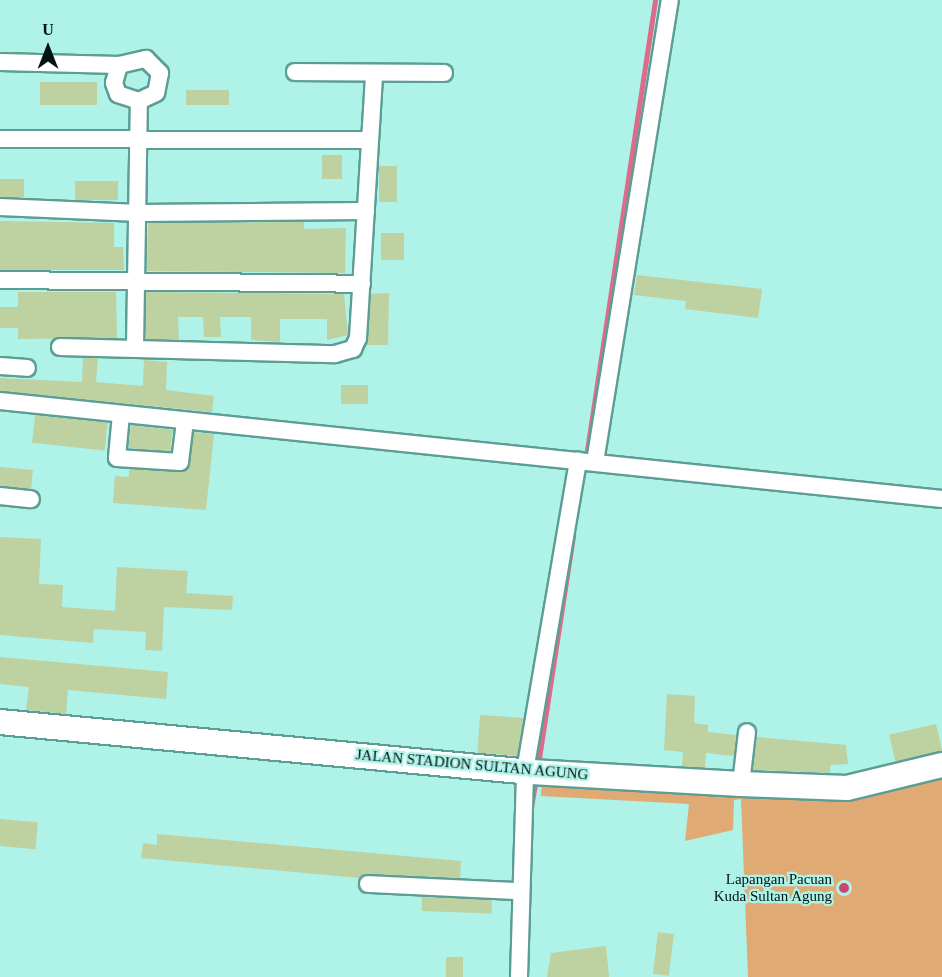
<!DOCTYPE html>
<style>
body{margin:0}
#map{position:relative;width:942px;height:977px;overflow:hidden;background:#aff2e8;font-family:Georgia,serif}
div>[style]{position:absolute}
[style*='--x']{left:calc(var(--x)*1px);top:calc(var(--y)*1px);width:calc(var(--w)*1px);rotate:calc(var(--a)*1deg)}
.green>*{inset:0;background:#e0aa75}
.stream>*{height:4.5px;margin:-2.25px;padding:0 2.25px;transform-origin:2.25px;border-radius:2.25px;background:#dd6b8a}
.building>*{inset:0;background:#bed1a0;transform-origin:0 0}
.roads{filter:drop-shadow(2px 0 #5c9e95) drop-shadow(-2px 0 #5c9e95) drop-shadow(0 2px #5c9e95) drop-shadow(0 -2px #5c9e95)}
.street>*{height:16px;margin:-8px;padding:0 8px;transform-origin:8px;border-radius:8px;background:#fff}
.secondary>*{height:24px;margin:-12px;padding:0 12px;transform-origin:12px;border-radius:12px;background:#fff}
.dots>*{width:16px;height:16px;translate:-50% -50%;box-sizing:border-box;border:3px solid #aff2e8;border-radius:50%}
span{translate:-50% -50%;white-space:nowrap;text-align:center;line-height:1.15;-webkit-text-stroke:4.5px #aff2e8;paint-order:stroke}
.street-label{font-size:15px;color:#001411}
.poi-label{font-size:15px;color:#001411}
.right{translate:-100% -50%;text-align:right}
.north{position:absolute;left:18px;top:18px;width:60px;height:60px;-webkit-text-stroke:4px #aff2e8;paint-order:stroke;rotate:0deg;font-size:16px;font-weight:700;line-height:24px;text-align:center;color:#001411}
.north::after{content:'';display:block;margin:auto;width:21px;height:27px;background:#001411;clip-path:polygon(50% 0,100% 100%,50% 72%,0 100%)}
</style>
<div id="map">
<div class="green">
<i style="clip-path:polygon(942px 775px,942px 977px,748px 977px,741px 799px,734px 800px,733px 830px,685px 841px,689px 804px,541px 796px,542px 782px)"></i>
</div>
<div class="stream">
<i style="--x:586;--y:457;--w:462;--a:-81.4"></i>
<i style="--x:538;--y:765;--w:232;--a:-81.3"></i>
<i style="--x:531;--y:807;--w:27;--a:-80"></i>
</div>
<div class="building">
<i style="left:40px;top:82px;width:57px;height:23px"></i>
<i style="left:229px;top:90px;width:15px;height:43px;rotate:90deg"></i>
<i style="left:322px;top:155px;width:20px;height:24px"></i>
<i style="left:379px;top:166px;width:18px;height:36px"></i>
<i style="left:0;top:179px;width:24px;height:18px"></i>
<i style="left:75px;top:181px;width:43px;height:19px"></i>
<i style="clip-path:polygon(0 221px,114px 223px,114px 247px,123px 247px,124px 270px,0 270px)"></i>
<i style="clip-path:polygon(304px 222px,304px 229px,346px 228px,345px 273px,147px 271px,148px 223px)"></i>
<i style="left:381px;top:233px;width:23px;height:27px"></i>
<i style="clip-path:polygon(637px 275px,762px 289px,758px 318px,685px 309px,686px 301px,634px 295px)"></i>
<i style="clip-path:polygon(18px 292px,116px 292px,117px 338px,18px 339px,18px 328px,0 328px,0 307px,18px 307px)"></i>
<i style="clip-path:polygon(146px 292px,344px 294px,348px 335px,327px 340px,327px 319px,280px 319px,280px 342px,251px 340px,251px 317px,220px 317px,221px 337px,204px 337px,203px 317px,178px 317px,179px 340px,146px 339px)"></i>
<i style="clip-path:polygon(389px 293px,388px 345px,366px 345px,371px 294px)"></i>
<i style="clip-path:polygon(83px 358px,98px 358px,96px 382px,143px 386px,144px 360px,167px 362px,166px 390px,214px 396px,212px 412px,0 391px,0 378px,82px 382px)"></i>
<i style="left:341px;top:385px;width:27px;height:19px"></i>
<i style="left:35px;top:415px;width:73px;height:28px;rotate:6deg"></i>
<i style="left:131px;top:425px;width:42px;height:23px;rotate:7deg"></i>
<i style="clip-path:polygon(194px 432px,214px 434px,206px 510px,113px 503px,115px 476px,129px 477px,129px 469px,188px 469px)"></i>
<i style="left:0;top:467px;width:33px;height:19px;rotate:5deg"></i>
<i style="clip-path:polygon(0 537px,41px 539px,39px 584px,63px 585px,62px 607px,115px 611px,117px 567px,188px 571px,186px 593px,233px 596px,232px 610px,164px 607px,162px 651px,145px 650px,146px 632px,94px 629px,93px 643px,0 635px)"></i>
<i style="clip-path:polygon(0 657px,168px 672px,166px 699px,68px 690px,66px 714px,26px 710px,29px 687px,0 684px)"></i>
<i style="clip-path:polygon(667px 694px,695px 696px,694px 723px,708px 725px,708px 732px,736px 735px,734px 756px,706px 753px,705px 768px,682px 766px,683px 752px,664px 750px)"></i>
<i style="left:480px;top:715px;width:43px;height:38px;rotate:4deg"></i>
<i style="left:936px;top:724px;width:28px;height:48px;rotate:77deg"></i>
<i style="clip-path:polygon(757px 737px,846px 745px,848px 764px,830px 765px,830px 773px,753px 770px)"></i>
<i style="left:0;top:819px;width:38px;height:27px;rotate:5deg"></i>
<i style="clip-path:polygon(157px 834px,461px 861px,460px 878px,368px 874px,359px 878px,141px 858px,143px 843px,157px 845px)"></i>
<i style="left:422px;top:897px;width:70px;height:14px;rotate:2deg"></i>
<i style="left:658px;top:932px;width:16px;height:42px;rotate:7deg"></i>
<i style="clip-path:polygon(606px 946px,609px 977px,547px 977px,551px 953px)"></i>
<i style="left:446px;top:957px;width:17px;height:20px"></i>
</div>
<div class="roads">
<div class="street">
<i style="--x:0;--y:62;--w:119;--a:1.4"></i>
<i style="--x:119;--y:65;--w:28;--a:-13"></i>
<i style="--x:146;--y:59;--w:20;--a:45"></i>
<i style="--x:160;--y:73;--w:20;--a:101"></i>
<i style="--x:156;--y:93;--w:19;--a:155"></i>
<i style="--x:139;--y:101;--w:22;--a:-162"></i>
<i style="--x:118;--y:94;--w:12;--a:-110"></i>
<i style="--x:114;--y:83;--w:19;--a:-74"></i>
<i style="--x:295;--y:72;--w:149;--a:0.4"></i>
<i style="--x:0;--y:139;--w:370;--a:0.2"></i>
<i style="--x:0;--y:207;--w:139;--a:2.5"></i>
<i style="--x:139;--y:213;--w:227;--a:-0.5"></i>
<i style="--x:0;--y:280;--w:362;--a:0.6"></i>
<i style="--x:60;--y:347;--w:275;--a:1.5"></i>
<i style="--x:335;--y:354;--w:19;--a:-16"></i>
<i style="--x:353;--y:349;--w:12;--a:-66"></i>
<i style="--x:358;--y:338;--w:263;--a:-86.5"></i>
<i style="--x:135;--y:348;--w:247;--a:-89.1"></i>
<i style="--x:0;--y:366;--w:27;--a:4"></i>
<i style="--x:0;--y:401;--w:947;--a:5.94"></i>
<i style="--x:121;--y:414;--w:44;--a:95.2"></i>
<i style="--x:117;--y:458;--w:63;--a:3.6"></i>
<i style="--x:180;--y:462;--w:41;--a:-83"></i>
<i style="--x:595;--y:462;--w:468;--a:-80.8"></i>
<i style="--x:0;--y:496;--w:31;--a:6"></i>
<i style="--x:741;--y:784;--w:52;--a:-83.4"></i>
<i style="--x:368;--y:884;--w:150;--a:2.7"></i>
<i style="--x:519;--y:977;--w:206;--a:-88.3"></i>
<i style="--x:525;--y:771;--w:315;--a:-80.3"></i>
</div>
<div class="secondary">
<i style="--x:0;--y:722;--w:533;--a:5.38"></i>
<i style="--x:531;--y:772;--w:210;--a:3.3"></i>
<i style="--x:741;--y:784;--w:106;--a:2.2"></i>
<i style="--x:847;--y:788;--w:98;--a:-13.6"></i>
</div>
</div>
<div class="dots">
<i style="left:844px;top:888px;background:#d04270"></i>
</div>
<div class="street-label">
<span style="left:472px;top:765px;rotate:5deg">JALAN STADION SULTAN AGUNG</span>
</div>
<div class="poi-label">
<span class="right" style="left:832px;top:888px">Lapangan Pacuan<br>Kuda Sultan Agung</span>
</div>
<div class="north">U</div>
</div>
